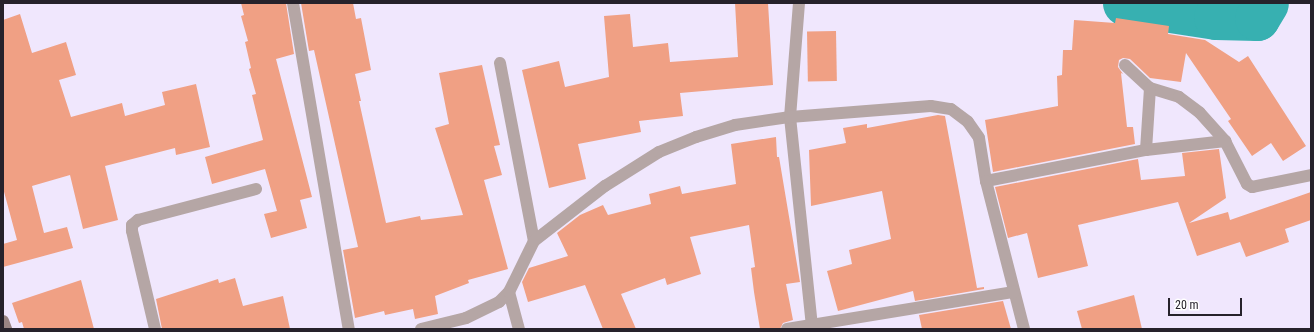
<!DOCTYPE html>
<style>
body{margin:0}
#map{position:relative;width:1314px;height:332px;overflow:hidden;background:#f0e7fd;font-family:"Roboto Condensed",sans-serif}
div>[style]{position:absolute}
[style*='--x']{left:calc(var(--x)*1px);top:calc(var(--y)*1px);width:calc(var(--w)*1px);rotate:calc(var(--a)*1deg)}
.river>*{height:45px;margin:-22.5px;padding:0 22.5px;transform-origin:22.5px;border-radius:22.5px;background:#37b0b1}
.building>*{inset:0;background:#f0a084;transform-origin:0 0}
.street>*{height:12px;margin:-6px;padding:0 6px;transform-origin:6px;border-radius:6px;background:#b5a6a5}
.secondary>*{height:12px;margin:-6px;padding:0 6px;transform-origin:6px;border-radius:6px;background:#998583}
span{translate:-50% -50%;white-space:nowrap;text-align:center;line-height:1.15;-webkit-text-stroke:3px #fff;paint-order:stroke}
.frame{position:absolute;inset:0;border:4px solid #26222b;pointer-events:none}
.scale{position:absolute;left:1168px;top:298px;width:74px;height:18px;box-sizing:border-box;border:2px solid #26222b;border-top:0;padding-left:5px;font-size:12px;line-height:14px;white-space:nowrap;color:#26222b;-webkit-text-stroke:3px #fff;paint-order:stroke}
</style>
<div id="map">
<div class="river">
<i style="--x:1125;--y:3;--w:92;--a:8.7"></i>
<i style="--x:1216;--y:17;--w:41;--a:1.4"></i>
<i style="--x:1257;--y:18;--w:17;--a:-59"></i>
</div>
<div class="building">
<i style="clip-path:polygon(241px 3px,286px 3px,294px 54px,276px 59px,312px 197px,300px 200px,307px 228px,271px 238px,264px 214px,277px 211px,265px 169px,212px 184px,205px 157px,263px 140px,252px 95px,256px 94px,249px 69px,251px 68px,245px 42px,248px 41px,241px 16px,244px 15px)"></i>
<i style="clip-path:polygon(301px 3px,353px 3px,356px 19px,361px 18px,371px 70px,355px 74px,361px 101px,359px 101px,386px 223px,420px 216px,421px 220px,463px 215px,435px 128px,449px 124px,439px 73px,482px 65px,500px 145px,494px 146px,502px 175px,484px 180px,508px 269px,468px 280px,469px 283px,435px 296px,438px 314px,415px 319px,413px 309px,385px 315px,384px 311px,355px 318px,343px 250px,358px 247px,314px 50px,309px 51px)"></i>
<i style="clip-path:polygon(735px 3px,768px 3px,773px 85px,680px 93px,683px 116px,639px 121px,641px 132px,578px 144px,586px 179px,549px 188px,522px 70px,559px 61px,565px 87px,609px 77px,604px 16px,630px 14px,633px 47px,668px 43px,670px 62px,738px 57px)"></i>
<i style="clip-path:polygon(20px 14px,32px 53px,66px 42px,76px 75px,59px 80px,71px 117px,122px 103px,125px 116px,165px 105px,162px 92px,196px 84px,210px 147px,176px 155px,175px 148px,105px 166px,118px 220px,83px 229px,70px 175px,32px 186px,44px 233px,67px 227px,73px 248px,3px 267px,3px 244px,17px 240px,3px 188px,3px 20px)"></i>
<i style="clip-path:polygon(1116px 18px,1169px 26px,1168px 34px,1205px 40px,1239px 62px,1248px 56px,1306px 146px,1283px 161px,1271px 143px,1252px 156px,1228px 121px,1231px 119px,1186px 53px,1181px 82px,1150px 78px,1130px 59px,1123px 58px,1119px 60px,1118px 67px,1123px 74px,1121px 73px,1127px 127px,1133px 127px,1135px 144px,993px 172px,985px 120px,1058px 106px,1057px 76px,1062px 75px,1063px 50px,1072px 50px,1074px 20px,1115px 23px)"></i>
<i style="left:836px;top:31px;width:50px;height:29px;rotate:89deg"></i>
<i style="clip-path:polygon(938px 115px,945px 116px,977px 288px,984px 287px,984px 289px,915px 301px,913px 291px,838px 311px,827px 271px,852px 264px,849px 250px,891px 239px,882px 191px,811px 206px,809px 150px,846px 143px,843px 128px,867px 124px,867px 128px)"></i>
<i style="clip-path:polygon(776px 137px,777px 157px,779px 157px,800px 282px,786px 284px,793px 320px,783px 323px,780px 329px,760px 329px,754px 292px,751px 268px,755px 267px,749px 225px,690px 237px,701px 274px,667px 285px,665px 278px,621px 294px,636px 329px,603px 329px,585px 285px,528px 302px,522px 282px,529px 268px,568px 256px,557px 233px,580px 215px,603px 205px,608px 215px,651px 204px,649px 194px,680px 186px,682px 194px,736px 184px,731px 144px)"></i>
<i style="clip-path:polygon(1219px 149px,1226px 198px,1189px 223px,1228px 212px,1230px 220px,1311px 192px,1311px 220px,1285px 229px,1289px 242px,1246px 257px,1240px 242px,1197px 256px,1178px 202px,1078px 225px,1088px 266px,1038px 278px,1027px 233px,1008px 238px,995px 187px,1138px 159px,1141px 180px,1185px 176px,1182px 153px)"></i>
<i style="clip-path:polygon(235px 278px,243px 306px,283px 296px,290px 329px,162px 329px,156px 299px,218px 279px,219px 283px)"></i>
<i style="clip-path:polygon(81px 280px,94px 329px,24px 329px,22px 322px,19px 323px,12px 303px)"></i>
<i style="clip-path:polygon(1134px 295px,1142px 329px,1082px 329px,1077px 311px)"></i>
<i style="clip-path:polygon(1003px 301px,1011px 329px,922px 329px,919px 315px)"></i>
</div>
<div class="street">
<i style="--x:293;--y:3;--w:331;--a:80.3"></i>
<i style="--x:799;--y:3;--w:114;--a:94.5"></i>
<i style="--x:790;--y:117;--w:209;--a:84"></i>
<i style="--x:500;--y:63;--w:181;--a:79.2"></i>
<i style="--x:1125;--y:65;--w:34;--a:43"></i>
<i style="--x:1150;--y:88;--w:30;--a:17"></i>
<i style="--x:1179;--y:97;--w:26;--a:37"></i>
<i style="--x:1200;--y:113;--w:38;--a:48"></i>
<i style="--x:1225;--y:141;--w:48;--a:62.9"></i>
<i style="--x:1247;--y:184;--w:6;--a:31"></i>
<i style="--x:1252;--y:187;--w:60;--a:-11.5"></i>
<i style="--x:1146;--y:150;--w:62;--a:-86.3"></i>
<i style="--x:986;--y:181;--w:163;--a:-11"></i>
<i style="--x:1146;--y:150;--w:80;--a:-6.5"></i>
<i style="--x:509;--y:292;--w:38;--a:75"></i>
<i style="--x:155;--y:329;--w:101;--a:-103.2"></i>
<i style="--x:132;--y:231;--w:6;--a:-90"></i>
<i style="--x:132;--y:225;--w:8;--a:-40"></i>
<i style="--x:138;--y:220;--w:122;--a:-14.7"></i>
<i style="--x:421;--y:329;--w:46;--a:-13.7"></i>
<i style="--x:466;--y:318;--w:37;--a:-26"></i>
<i style="--x:499;--y:302;--w:14;--a:-45"></i>
<i style="--x:509;--y:292;--w:57;--a:-63.9"></i>
<i style="--x:534;--y:241;--w:90;--a:-37.8"></i>
<i style="--x:605;--y:186;--w:64;--a:-32.2"></i>
<i style="--x:659;--y:152;--w:40;--a:-22"></i>
<i style="--x:696;--y:137;--w:41;--a:-17.1"></i>
<i style="--x:735;--y:125;--w:56;--a:-8.3"></i>
<i style="--x:790;--y:117;--w:141;--a:-4.5"></i>
<i style="--x:931;--y:106;--w:20;--a:9"></i>
<i style="--x:951;--y:109;--w:21;--a:37"></i>
<i style="--x:968;--y:122;--w:19;--a:55"></i>
<i style="--x:979;--y:138;--w:44;--a:80.8"></i>
<i style="--x:986;--y:181;--w:153;--a:75.6"></i>
<i style="--x:787;--y:329;--w:230;--a:-9.3"></i>
</div>
<div class="secondary">
<i style="--x:3;--y:321;--w:9;--a:69"></i>
</div>
<div class="frame"></div>
<div class="scale">20 m</div>
</div>
